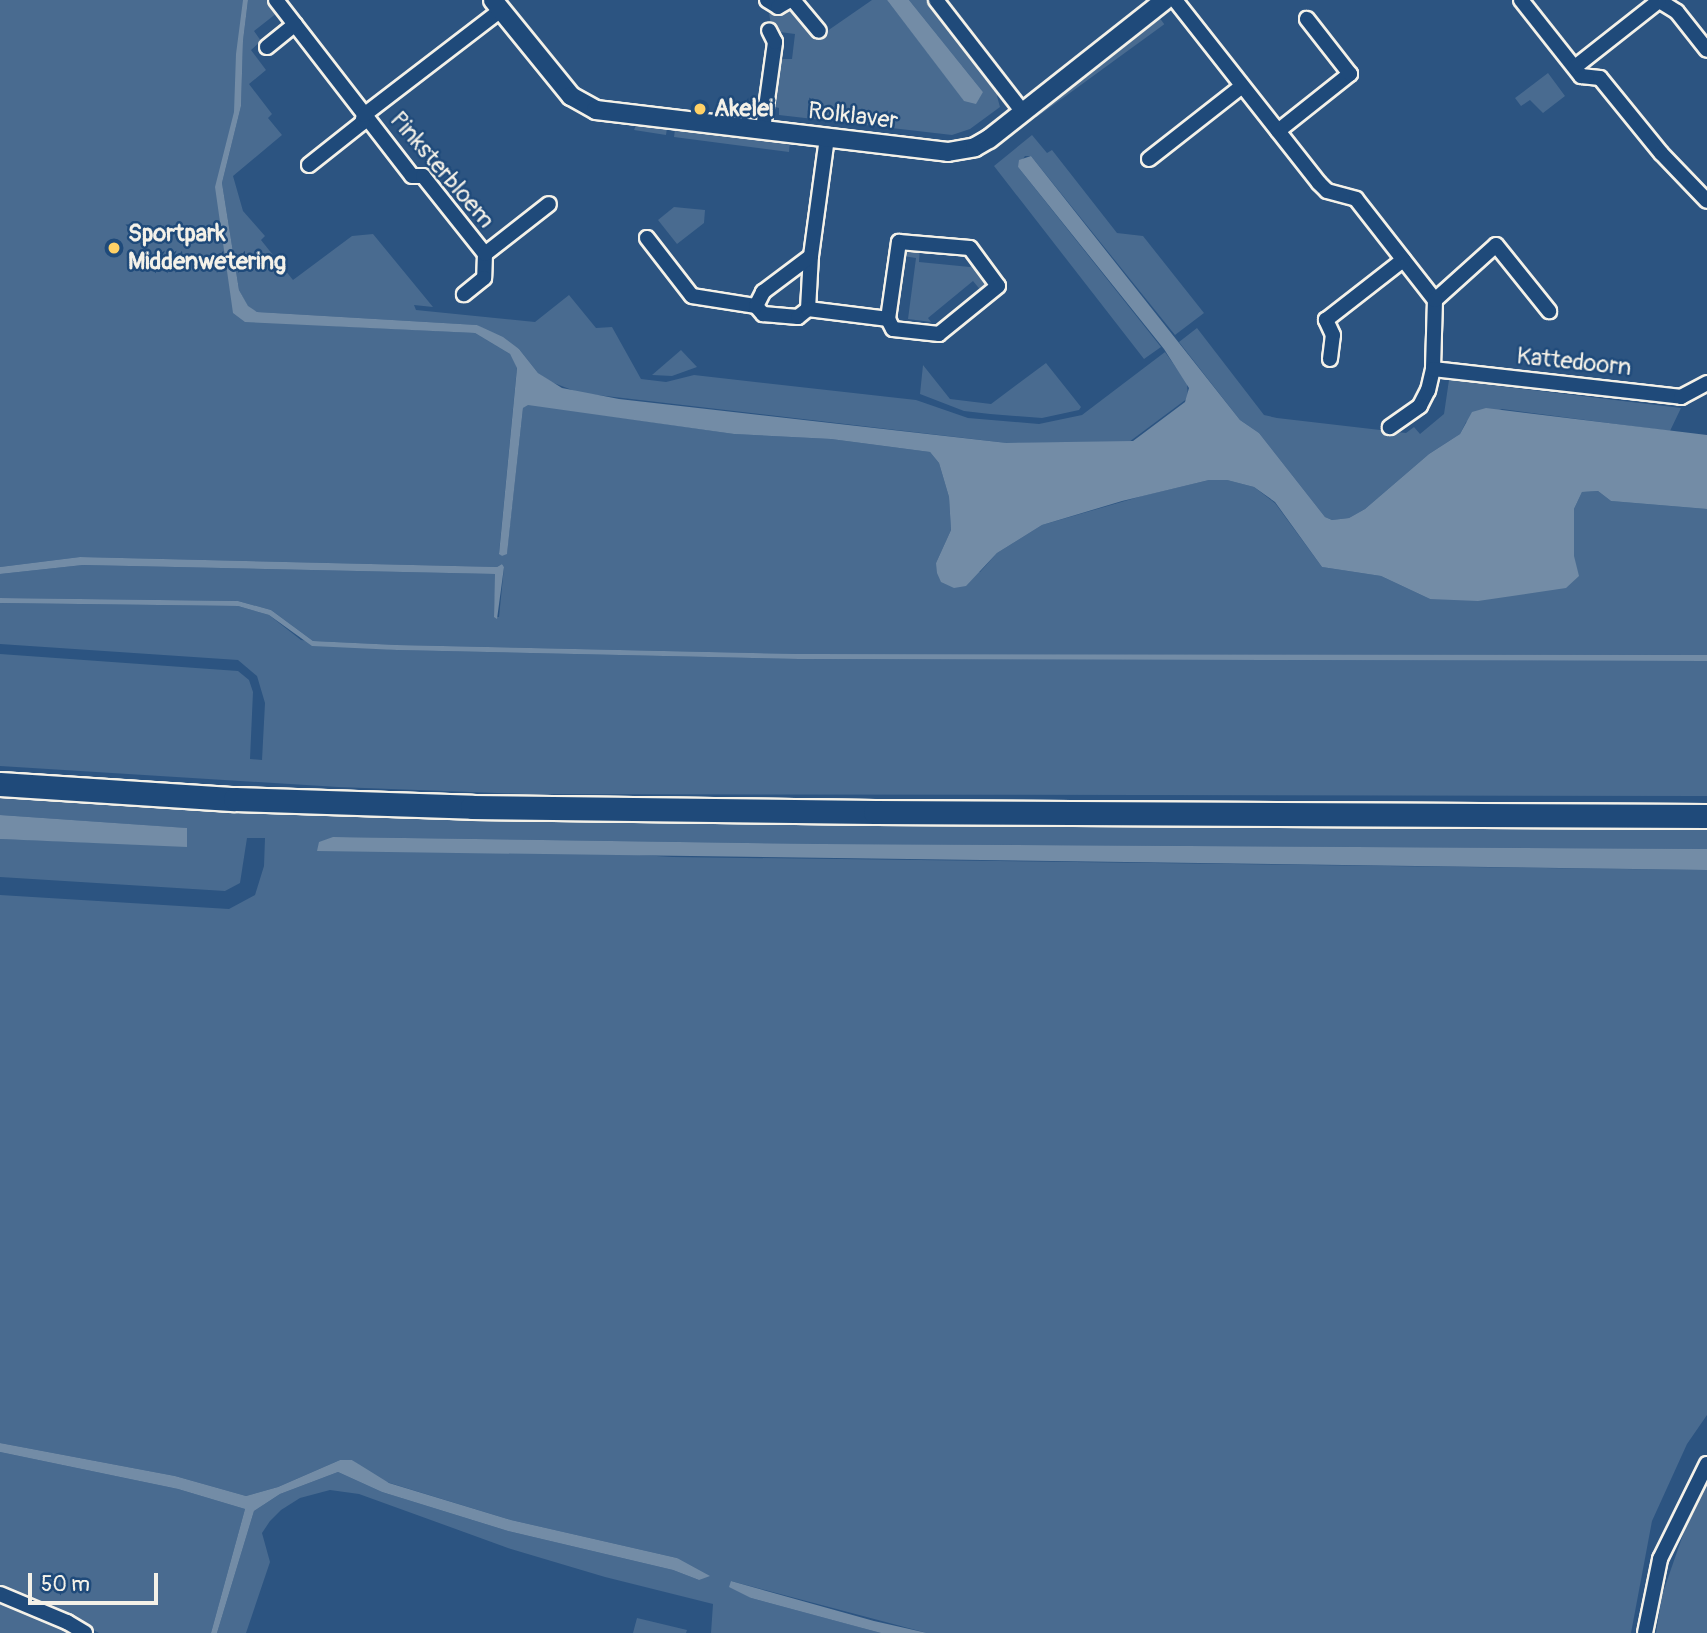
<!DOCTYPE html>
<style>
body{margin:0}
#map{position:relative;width:1707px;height:1633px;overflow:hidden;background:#2c5481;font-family:Pangolin,sans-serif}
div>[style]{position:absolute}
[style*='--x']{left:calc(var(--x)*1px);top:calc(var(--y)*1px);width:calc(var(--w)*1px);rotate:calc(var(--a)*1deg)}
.green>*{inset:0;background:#496b90;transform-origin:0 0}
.water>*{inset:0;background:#738ca6}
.roads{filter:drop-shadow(2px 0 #f4f1e8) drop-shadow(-2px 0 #f4f1e8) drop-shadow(0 2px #f4f1e8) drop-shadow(0 -2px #f4f1e8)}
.minor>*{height:14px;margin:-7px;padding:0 7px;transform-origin:7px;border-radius:7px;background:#1f4a7a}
.tertiary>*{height:18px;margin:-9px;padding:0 9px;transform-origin:9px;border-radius:9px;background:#1f4a7a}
.trunk>*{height:23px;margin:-11.5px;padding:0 11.5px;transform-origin:11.5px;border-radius:11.5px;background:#1f4a7a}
.dots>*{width:19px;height:19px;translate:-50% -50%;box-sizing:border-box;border:4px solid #1f4a7a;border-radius:50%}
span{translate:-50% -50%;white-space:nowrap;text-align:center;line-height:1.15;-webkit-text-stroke:5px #1f4a7a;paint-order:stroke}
.poi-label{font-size:24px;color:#f4f1e8;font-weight:700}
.left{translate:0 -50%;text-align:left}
.street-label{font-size:24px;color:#f4f1e8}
.scale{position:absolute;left:28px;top:1573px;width:130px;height:32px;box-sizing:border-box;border:4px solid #f4f1e8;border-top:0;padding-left:9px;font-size:21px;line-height:24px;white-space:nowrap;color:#f4f1e8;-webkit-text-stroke:5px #1f4a7a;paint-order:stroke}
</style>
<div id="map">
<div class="green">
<i style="clip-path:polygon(0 0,245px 0,237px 106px,218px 181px,239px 315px,336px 326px,475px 333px,510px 354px,517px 367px,499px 553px,502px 556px,507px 553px,523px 408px,528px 404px,734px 434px,831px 439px,930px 452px,939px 463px,949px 497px,951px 530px,936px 563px,980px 572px,997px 553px,1042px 525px,1142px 496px,1209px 480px,1227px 480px,1254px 487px,1275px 503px,1322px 567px,1381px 576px,1430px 599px,1574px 556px,1574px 509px,1582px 492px,1598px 491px,1611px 501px,1707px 509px,1707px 655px,799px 654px,397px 645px,313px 641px,271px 610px,238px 601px,0 598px,0 574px,83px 565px,496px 574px,494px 617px,499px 617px,504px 567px,502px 564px,497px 567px,80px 557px,0 567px)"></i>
<i style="clip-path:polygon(248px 0,267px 0,277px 13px,254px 31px,261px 41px,251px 50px,266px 70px,249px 84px,272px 114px,268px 118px,282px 135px,233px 176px,243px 211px,265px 236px,261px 240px,293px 280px,352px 236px,373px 234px,433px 307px,414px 305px,416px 310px,535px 322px,569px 295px,596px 328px,612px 327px,641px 379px,666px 382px,694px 375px,916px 400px,968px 418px,1039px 424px,1082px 415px,1165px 352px,1187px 383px,1188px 398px,1129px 442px,1007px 443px,580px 393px,551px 382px,538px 373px,519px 349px,477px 325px,257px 312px,248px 307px,239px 290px,222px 183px,241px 106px,243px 41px)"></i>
<i style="clip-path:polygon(872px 0,887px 0,964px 100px,983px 92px,909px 0,927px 0,1000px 93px,997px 96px,1000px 107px,970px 129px,952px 135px,779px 115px,779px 108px,772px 106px,778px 59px,792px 59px,795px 34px,772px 31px,769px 13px,781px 16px,796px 6px,820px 36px)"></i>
<i style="left:1159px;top:17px;width:9px;height:158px;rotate:54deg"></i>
<i style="clip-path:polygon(1548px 73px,1565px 96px,1543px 113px,1530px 100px,1521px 106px,1515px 98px)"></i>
<i style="clip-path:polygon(636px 125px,667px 128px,666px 135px,634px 130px)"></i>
<i style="clip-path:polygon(675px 129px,790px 142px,789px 152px,674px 137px)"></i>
<i style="clip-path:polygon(1032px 135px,1047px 153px,1052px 150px,1117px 233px,1143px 236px,1204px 313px,1175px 335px,1031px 156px,1025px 156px,1018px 167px,1161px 347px,1144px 359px,994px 166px)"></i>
<i style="clip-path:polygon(674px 207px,705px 210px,704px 223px,677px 244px,658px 220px)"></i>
<i style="clip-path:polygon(908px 248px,920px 248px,919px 262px,970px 267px,974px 264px,987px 281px,987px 287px,982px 292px,973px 281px,928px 318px,931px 322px,908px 319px,916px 258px,903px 256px)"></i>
<i style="clip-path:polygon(1197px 328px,1264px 415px,1277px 418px,1406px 433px,1414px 427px,1420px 434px,1444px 414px,1449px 380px,1681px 408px,1670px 431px,1502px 409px,1466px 422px,1460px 434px,1429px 454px,1365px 509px,1349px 518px,1332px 520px,1325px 517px,1259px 433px,1240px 420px,1179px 342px)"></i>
<i style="clip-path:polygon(681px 350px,697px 367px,672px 376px,652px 375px)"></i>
<i style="clip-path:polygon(1046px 363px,1081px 407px,1079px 410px,1042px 418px,990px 414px,964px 411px,920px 394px,923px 365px,950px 399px,991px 404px)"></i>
<i style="clip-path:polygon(0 603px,238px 606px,269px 615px,301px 640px,397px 650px,799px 659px,1707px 661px,1707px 796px,526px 794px,338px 787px,0 766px,0 654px,238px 671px,249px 680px,253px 692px,250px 759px,262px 760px,265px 703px,257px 676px,238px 660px,0 644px)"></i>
<i style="clip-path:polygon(0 794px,807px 823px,1707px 823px,1707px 849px,822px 844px,333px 837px,673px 857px,1707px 870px,1707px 1415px,1687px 1444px,1652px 1521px,1631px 1633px,927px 1633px,731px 1581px,751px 1598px,881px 1633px,711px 1633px,713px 1604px,605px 1577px,511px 1549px,359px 1494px,330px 1490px,300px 1498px,281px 1510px,270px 1521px,262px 1533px,270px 1562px,246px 1633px,217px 1633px,254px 1511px,280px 1494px,338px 1472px,382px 1492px,508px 1531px,673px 1570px,699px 1580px,677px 1558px,511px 1520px,380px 1480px,352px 1460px,340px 1460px,278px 1487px,246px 1496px,175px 1476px,0 1443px,0 895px,229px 909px,255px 895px,264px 866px,265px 838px,247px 838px,240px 883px,225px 891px,0 877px,0 839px,187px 846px,186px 828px,0 815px)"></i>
<i style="clip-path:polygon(0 1452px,178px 1489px,245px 1509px,211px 1633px,99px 1633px,41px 1601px,0 1587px)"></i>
<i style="clip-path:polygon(1707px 1481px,1707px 1633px,1656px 1633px,1662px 1595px,1693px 1506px)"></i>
<i style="clip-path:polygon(0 1601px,38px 1614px,73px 1633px,0 1633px)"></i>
<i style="clip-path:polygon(637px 1618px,687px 1630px,686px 1633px,633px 1633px)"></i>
</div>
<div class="water">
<i style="clip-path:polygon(243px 0,248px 0,243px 41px,241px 106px,222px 183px,239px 290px,248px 306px,257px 312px,477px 325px,503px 337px,519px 349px,538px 373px,562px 388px,619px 399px,1007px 443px,1133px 441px,1185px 402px,1189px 388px,1164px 349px,1018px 167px,1019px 160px,1031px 156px,1240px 420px,1259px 433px,1325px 517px,1332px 520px,1349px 518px,1365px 509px,1429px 454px,1460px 434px,1472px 412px,1486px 408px,1707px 435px,1707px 509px,1611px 501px,1598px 491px,1582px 492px,1574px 509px,1574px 556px,1579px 576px,1566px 588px,1478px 601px,1430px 599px,1381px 576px,1322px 567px,1275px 502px,1254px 487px,1227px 480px,1209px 480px,1122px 501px,1042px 525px,997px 553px,966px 586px,954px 588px,941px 582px,937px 573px,936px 563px,951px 530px,949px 497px,939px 463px,930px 452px,831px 439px,734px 434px,528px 405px,523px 408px,507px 554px,502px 556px,499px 554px,517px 368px,510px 354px,475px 333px,245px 322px,233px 313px,215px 187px,234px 112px,236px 54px)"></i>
<i style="clip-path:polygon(887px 0,909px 0,983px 92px,976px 104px,964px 101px)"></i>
<i style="clip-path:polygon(80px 557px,497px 567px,502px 564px,504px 567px,497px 619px,494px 617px,495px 574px,83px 565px,0 574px,0 567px)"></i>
<i style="clip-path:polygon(0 598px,238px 601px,271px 610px,313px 641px,397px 645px,799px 654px,1707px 655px,1707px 661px,799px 659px,397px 650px,312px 646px,269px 615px,238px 606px,0 603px)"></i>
<i style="clip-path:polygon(0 815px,187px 828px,187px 847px,0 839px)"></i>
<i style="clip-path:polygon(333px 837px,822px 844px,1707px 849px,1707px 870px,317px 851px,319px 842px)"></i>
<i style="clip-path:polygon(0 1443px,175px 1476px,246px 1496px,278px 1487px,340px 1460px,352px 1460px,389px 1483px,511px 1520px,677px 1558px,710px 1576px,699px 1580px,673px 1570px,508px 1531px,382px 1492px,338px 1472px,280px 1494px,254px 1511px,217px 1633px,211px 1633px,245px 1509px,178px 1489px,0 1452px)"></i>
<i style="clip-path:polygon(731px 1581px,874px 1621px,927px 1633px,881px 1633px,851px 1625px,751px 1598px,729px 1587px)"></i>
</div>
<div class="roads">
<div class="minor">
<i style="--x:276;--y:0;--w:222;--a:52.3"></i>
<i style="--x:412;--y:176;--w:11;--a:0"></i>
<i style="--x:423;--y:176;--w:100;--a:51.5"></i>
<i style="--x:485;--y:254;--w:24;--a:92"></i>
<i style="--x:484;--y:278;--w:26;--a:141"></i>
<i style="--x:767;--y:0;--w:13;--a:32"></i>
<i style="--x:778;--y:7;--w:14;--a:-30"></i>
<i style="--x:793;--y:0;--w:40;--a:50"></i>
<i style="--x:936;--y:0;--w:142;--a:52.2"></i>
<i style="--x:1175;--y:0;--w:233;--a:51.8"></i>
<i style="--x:1319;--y:183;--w:11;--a:45"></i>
<i style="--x:1327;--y:191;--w:30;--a:15"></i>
<i style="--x:1356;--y:199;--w:128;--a:52"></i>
<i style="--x:1435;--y:300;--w:69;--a:91.7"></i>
<i style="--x:1433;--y:369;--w:22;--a:103"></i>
<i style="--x:1428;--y:390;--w:18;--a:117"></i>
<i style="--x:1420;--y:406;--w:37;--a:145"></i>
<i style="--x:1521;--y:0;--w:97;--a:51.7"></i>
<i style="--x:1581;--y:76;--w:19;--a:6"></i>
<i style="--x:1600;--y:78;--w:97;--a:50.9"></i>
<i style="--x:1661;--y:153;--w:66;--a:46.2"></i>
<i style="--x:1658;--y:0;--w:22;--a:32"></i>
<i style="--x:1677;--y:12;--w:48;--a:51.7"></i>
<i style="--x:267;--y:47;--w:36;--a:-39"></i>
<i style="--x:1575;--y:67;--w:107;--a:-38.2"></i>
<i style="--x:763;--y:129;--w:88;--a:-82.1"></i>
<i style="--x:775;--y:42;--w:13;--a:-117"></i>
<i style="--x:1278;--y:131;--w:92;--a:-38.4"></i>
<i style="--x:1350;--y:74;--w:70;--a:-128"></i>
<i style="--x:1149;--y:159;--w:118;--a:-38.1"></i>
<i style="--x:309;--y:165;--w:68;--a:-38.4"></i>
<i style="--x:362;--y:123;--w:8;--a:-76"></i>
<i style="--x:364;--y:115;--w:173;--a:-37.5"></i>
<i style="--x:647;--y:238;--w:73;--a:52.2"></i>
<i style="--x:692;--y:296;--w:65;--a:8.9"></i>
<i style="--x:756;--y:306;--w:11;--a:49"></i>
<i style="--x:763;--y:314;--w:35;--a:5"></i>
<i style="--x:798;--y:317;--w:13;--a:-39"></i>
<i style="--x:808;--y:309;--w:53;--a:-86.8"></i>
<i style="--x:811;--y:256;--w:120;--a:-82.3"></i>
<i style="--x:899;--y:242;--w:71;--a:4.8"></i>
<i style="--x:970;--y:248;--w:47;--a:53.6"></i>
<i style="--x:998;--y:286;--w:76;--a:140.9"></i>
<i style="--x:939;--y:334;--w:46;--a:-173.8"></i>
<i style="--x:893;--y:329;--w:11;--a:-117"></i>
<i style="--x:888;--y:319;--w:78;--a:-81.9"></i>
<i style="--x:485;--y:254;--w:81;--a:-38"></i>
<i style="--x:1435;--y:300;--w:82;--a:-42"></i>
<i style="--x:1496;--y:245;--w:85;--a:51.2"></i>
<i style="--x:756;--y:306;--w:16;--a:-63"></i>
<i style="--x:763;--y:292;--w:60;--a:-36.9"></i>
<i style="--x:808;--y:309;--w:81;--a:7.1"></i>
<i style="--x:1330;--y:359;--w:24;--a:-83"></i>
<i style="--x:1333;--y:335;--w:17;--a:-115"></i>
<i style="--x:1326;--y:320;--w:98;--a:-37.9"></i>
<i style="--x:1433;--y:369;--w:250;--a:6.4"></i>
<i style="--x:1681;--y:397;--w:30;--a:-28"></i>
<i style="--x:0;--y:1594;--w:73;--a:22.7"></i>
<i style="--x:67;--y:1622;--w:21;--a:31"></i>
<i style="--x:1645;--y:1633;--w:76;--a:-78.5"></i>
<i style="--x:1660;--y:1559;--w:106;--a:-63.7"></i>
</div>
<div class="tertiary">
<i style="--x:493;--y:0;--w:124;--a:50.9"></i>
<i style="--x:571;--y:96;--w:29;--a:29"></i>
<i style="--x:596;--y:110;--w:354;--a:6.8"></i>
<i style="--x:948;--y:152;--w:27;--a:-10"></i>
<i style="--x:975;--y:147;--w:16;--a:-30"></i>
<i style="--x:989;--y:139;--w:224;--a:-38.3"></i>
</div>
<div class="trunk">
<i style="--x:0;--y:784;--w:235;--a:3.7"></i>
<i style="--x:235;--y:799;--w:237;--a:1.9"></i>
<i style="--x:472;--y:807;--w:403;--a:0.7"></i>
<i style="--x:875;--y:812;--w:832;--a:0.28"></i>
</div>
</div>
<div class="dots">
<i style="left:700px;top:109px;background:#ffd166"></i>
<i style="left:114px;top:248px;background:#ffd166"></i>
</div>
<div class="poi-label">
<span class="left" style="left:714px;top:109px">Akelei</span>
<span class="left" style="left:128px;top:248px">Sportpark<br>Middenwetering</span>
</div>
<div class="street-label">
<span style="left:853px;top:116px;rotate:7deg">Rolklaver</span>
<span style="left:442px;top:170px;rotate:49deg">Pinksterbloem</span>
<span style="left:1574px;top:362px;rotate:6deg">Kattedoorn</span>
</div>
<div class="scale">50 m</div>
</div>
